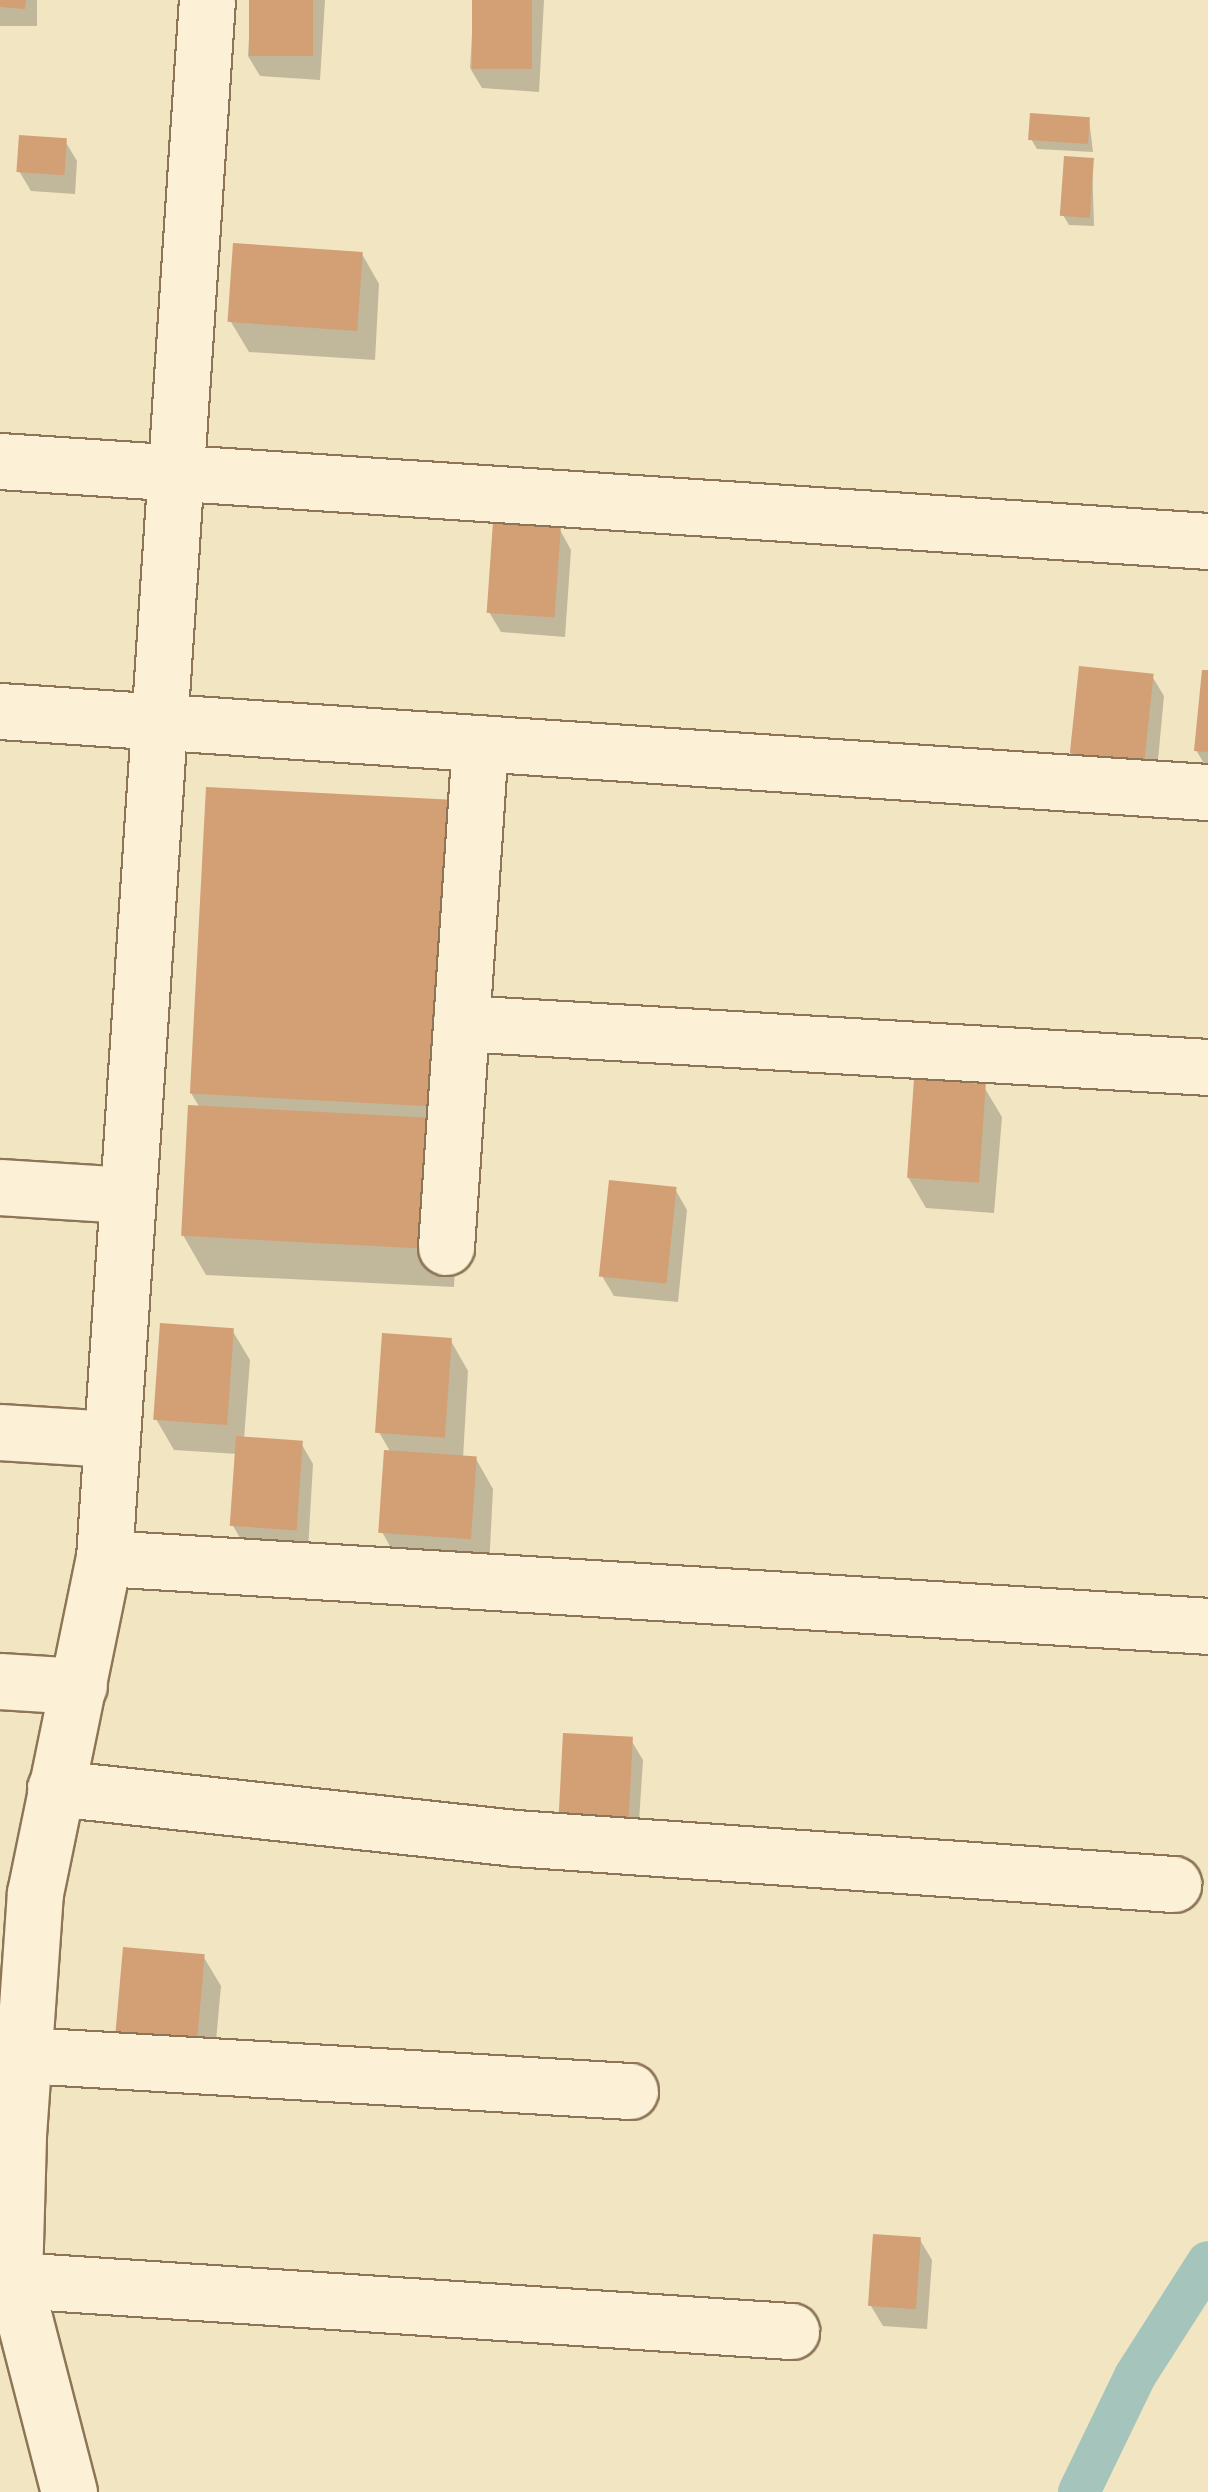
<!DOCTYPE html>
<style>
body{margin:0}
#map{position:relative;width:1208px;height:2492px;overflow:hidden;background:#f2e5c2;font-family:Spectral,serif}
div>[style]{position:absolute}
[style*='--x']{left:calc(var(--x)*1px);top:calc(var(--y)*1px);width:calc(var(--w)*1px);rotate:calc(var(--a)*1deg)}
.shadow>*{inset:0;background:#0003;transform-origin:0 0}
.canal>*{height:42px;margin:-21px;padding:0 21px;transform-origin:21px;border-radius:21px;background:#a4c4bc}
.building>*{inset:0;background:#d39f74;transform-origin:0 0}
.roads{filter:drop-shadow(2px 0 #8d7657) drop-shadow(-2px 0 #8d7657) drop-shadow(0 2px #8d7657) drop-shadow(0 -2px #8d7657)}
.minor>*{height:55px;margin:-27.5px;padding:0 27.5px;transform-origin:27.5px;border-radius:27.5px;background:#fcf1d6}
span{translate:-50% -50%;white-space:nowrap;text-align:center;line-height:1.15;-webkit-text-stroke:9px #f8eed2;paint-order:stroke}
</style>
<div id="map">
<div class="shadow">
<i style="left:0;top:0;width:37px;height:26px"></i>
<i style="clip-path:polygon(251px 0,325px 0,320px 80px,260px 76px,248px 56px)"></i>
<i style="clip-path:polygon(474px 0,544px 0,539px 92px,482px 88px,470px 68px)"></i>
<i style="clip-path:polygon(1089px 119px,1093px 152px,1037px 149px,1031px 139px)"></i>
<i style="clip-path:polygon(65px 141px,77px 161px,75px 194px,31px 191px,19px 171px)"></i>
<i style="clip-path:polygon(1092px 161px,1094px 226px,1069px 225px,1063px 215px)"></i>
<i style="clip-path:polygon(362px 254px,379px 284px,375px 360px,249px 352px,231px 322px)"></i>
<i style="clip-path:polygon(560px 530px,571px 550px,565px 637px,501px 632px,489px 612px)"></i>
<i style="clip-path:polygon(1208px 673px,1208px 770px,1196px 750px)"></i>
<i style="clip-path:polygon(1152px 676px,1164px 696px,1156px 781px,1085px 774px,1073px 754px)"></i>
<i style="clip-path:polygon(208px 790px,460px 1146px,454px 1287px,206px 1275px,183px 1235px,200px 1108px,191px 1093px)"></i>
<i style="clip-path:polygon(984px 1087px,1002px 1117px,994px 1213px,926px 1208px,908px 1177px)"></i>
<i style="clip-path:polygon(675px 1189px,687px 1210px,678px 1302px,614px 1296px,602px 1276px)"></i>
<i style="clip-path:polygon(232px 1330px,250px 1360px,244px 1439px,301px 1443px,313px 1464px,308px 1550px,245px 1546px,233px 1526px,238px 1454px,174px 1450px,156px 1419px)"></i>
<i style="clip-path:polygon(451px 1341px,468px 1371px,463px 1458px,476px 1459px,493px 1489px,489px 1568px,399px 1562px,382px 1532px,391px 1453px,379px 1432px)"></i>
<i style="clip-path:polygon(631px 1740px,643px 1760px,637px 1852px,571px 1847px)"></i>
<i style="clip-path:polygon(203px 1956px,221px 1986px,213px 2074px,136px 2068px)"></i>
<i style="clip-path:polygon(920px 2240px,932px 2260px,927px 2329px,883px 2326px,871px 2306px)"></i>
</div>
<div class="canal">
<i style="--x:1079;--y:2492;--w:129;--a:-64.2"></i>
<i style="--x:1135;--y:2376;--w:135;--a:-57.4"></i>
</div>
<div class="building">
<i style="clip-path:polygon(0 0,26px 0,25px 9px,0 7px)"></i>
<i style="left:249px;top:0;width:64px;height:56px"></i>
<i style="left:472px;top:0;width:60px;height:69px"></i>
<i style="left:1030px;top:113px;width:60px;height:27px;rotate:4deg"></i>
<i style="left:19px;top:135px;width:48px;height:37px;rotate:4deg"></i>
<i style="left:1064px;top:156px;width:30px;height:60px;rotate:4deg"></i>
<i style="left:233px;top:243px;width:130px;height:79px;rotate:4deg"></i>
<i style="left:493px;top:522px;width:68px;height:91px;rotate:4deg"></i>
<i style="left:1079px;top:666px;width:75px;height:88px;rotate:6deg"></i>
<i style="clip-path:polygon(1202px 670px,1208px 670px,1208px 752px,1194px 751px)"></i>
<i style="left:206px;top:787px;width:250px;height:307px;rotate:3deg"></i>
<i style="left:914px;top:1079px;width:72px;height:99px;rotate:4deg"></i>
<i style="left:188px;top:1105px;width:251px;height:131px;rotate:3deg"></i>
<i style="left:609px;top:1180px;width:68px;height:97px;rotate:6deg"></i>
<i style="left:160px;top:1323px;width:74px;height:97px;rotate:4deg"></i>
<i style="left:382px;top:1333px;width:70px;height:100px;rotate:4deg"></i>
<i style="left:236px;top:1436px;width:67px;height:90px;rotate:4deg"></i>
<i style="left:384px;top:1450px;width:93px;height:83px;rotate:4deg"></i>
<i style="left:563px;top:1733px;width:70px;height:94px;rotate:3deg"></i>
<i style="left:123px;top:1947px;width:82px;height:91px;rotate:5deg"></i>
<i style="left:873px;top:2234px;width:48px;height:72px;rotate:4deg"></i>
</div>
<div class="roads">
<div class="minor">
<i style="--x:0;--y:461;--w:1211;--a:3.79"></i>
<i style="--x:0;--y:711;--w:1211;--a:3.84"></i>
<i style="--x:461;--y:1023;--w:748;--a:3.37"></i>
<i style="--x:0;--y:1187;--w:127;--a:3.6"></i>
<i style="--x:446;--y:1247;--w:505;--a:-86.14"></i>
<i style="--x:0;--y:1432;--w:111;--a:3.6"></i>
<i style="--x:104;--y:1558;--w:1106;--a:3.52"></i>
<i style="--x:0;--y:1681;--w:79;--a:3.6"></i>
<i style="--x:55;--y:1788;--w:463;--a:6.2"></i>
<i style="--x:515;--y:1838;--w:660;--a:4"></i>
<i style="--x:25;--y:2055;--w:606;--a:3.41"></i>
<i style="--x:14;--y:2280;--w:779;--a:3.76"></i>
<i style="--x:69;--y:2492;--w:219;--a:-104.5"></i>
<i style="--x:14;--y:2280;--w:145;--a:-88.4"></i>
<i style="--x:18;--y:2135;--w:243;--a:-86"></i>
<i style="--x:35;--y:1893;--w:342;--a:-78.4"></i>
<i style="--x:104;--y:1558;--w:1561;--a:-86.22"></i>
</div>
</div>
</div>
